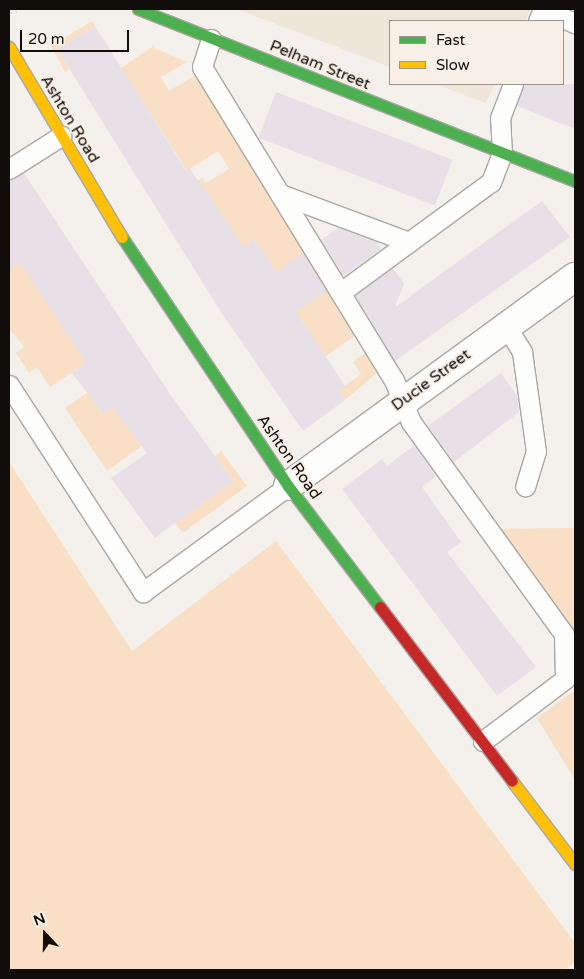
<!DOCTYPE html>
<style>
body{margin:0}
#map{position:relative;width:584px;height:979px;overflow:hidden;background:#f4f0eb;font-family:"Varela Round",sans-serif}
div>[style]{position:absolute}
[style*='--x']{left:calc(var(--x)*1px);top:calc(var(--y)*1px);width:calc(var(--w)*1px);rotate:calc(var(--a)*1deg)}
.education>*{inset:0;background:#eee6d9}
.green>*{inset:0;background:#f8dfc6}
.building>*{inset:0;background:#e8e0e7;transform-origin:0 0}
.path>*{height:3px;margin-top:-1.5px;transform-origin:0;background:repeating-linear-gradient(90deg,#d0cecd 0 1px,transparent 0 5px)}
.roads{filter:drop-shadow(1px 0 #aba7a4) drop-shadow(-1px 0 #aba7a4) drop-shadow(0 1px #aba7a4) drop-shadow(0 -1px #aba7a4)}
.lane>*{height:19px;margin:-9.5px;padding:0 9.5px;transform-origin:9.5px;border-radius:9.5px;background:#fdfdfc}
.street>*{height:28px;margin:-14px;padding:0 14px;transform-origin:14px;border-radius:14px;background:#fdfdfc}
.fast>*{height:11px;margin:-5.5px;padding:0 5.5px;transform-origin:5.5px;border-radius:5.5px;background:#4caf50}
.slow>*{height:11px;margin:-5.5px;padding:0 5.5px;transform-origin:5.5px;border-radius:5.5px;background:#ffc107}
.jam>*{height:11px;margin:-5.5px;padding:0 5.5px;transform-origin:5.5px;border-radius:5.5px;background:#c62828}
span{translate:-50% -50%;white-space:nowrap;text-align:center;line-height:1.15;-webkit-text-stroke:4.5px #f8f0e7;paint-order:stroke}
.street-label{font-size:16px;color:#100d0a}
.frame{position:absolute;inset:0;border:10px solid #100d0a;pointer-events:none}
.legend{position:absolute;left:389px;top:20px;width:175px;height:65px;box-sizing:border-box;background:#f8f0e7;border:1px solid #9b958f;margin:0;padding:6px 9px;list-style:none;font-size:15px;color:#100d0a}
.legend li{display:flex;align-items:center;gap:10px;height:25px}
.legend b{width:25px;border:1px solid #9b958f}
.north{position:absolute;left:20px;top:909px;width:50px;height:50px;-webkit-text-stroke:4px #f8f0e7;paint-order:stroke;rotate:339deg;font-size:14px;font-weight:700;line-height:20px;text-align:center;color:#100d0a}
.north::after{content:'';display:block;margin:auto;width:18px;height:22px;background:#100d0a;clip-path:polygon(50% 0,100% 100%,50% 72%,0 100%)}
.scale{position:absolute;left:20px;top:30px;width:109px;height:22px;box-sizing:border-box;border:2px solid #100d0a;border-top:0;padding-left:6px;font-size:15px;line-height:18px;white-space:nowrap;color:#100d0a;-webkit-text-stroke:4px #f8f0e7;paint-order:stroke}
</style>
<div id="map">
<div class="education">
<i style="clip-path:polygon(236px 9px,531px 9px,525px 21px,390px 21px,390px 67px)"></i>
<i style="clip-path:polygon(435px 84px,495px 84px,486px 103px)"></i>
</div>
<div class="green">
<i style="clip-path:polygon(92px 21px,95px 26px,57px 49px,69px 69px,65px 72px,51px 46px)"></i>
<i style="clip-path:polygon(152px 47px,187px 62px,161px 77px,169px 91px,196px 75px,355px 336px,318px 361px,307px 328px,301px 319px,293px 323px,255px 239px,242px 247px,205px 191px,194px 183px,202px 178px,206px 183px,229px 169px,218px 151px,187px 171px,121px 68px)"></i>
<i style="clip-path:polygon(21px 262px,86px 363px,50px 387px,37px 367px,29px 373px,16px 353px,24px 347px,9px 329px,9px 270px)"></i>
<i style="clip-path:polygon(365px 353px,377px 373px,345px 400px,338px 391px,361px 374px,353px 362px)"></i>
<i style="clip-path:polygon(99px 385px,98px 408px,103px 414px,113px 406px,142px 446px,107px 471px,65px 408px)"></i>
<i style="clip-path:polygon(221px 451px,247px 486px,183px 533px,175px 523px,233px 481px,215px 456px)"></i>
<i style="clip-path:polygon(9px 462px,132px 651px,276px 541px,575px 943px,575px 962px,565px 970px,9px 970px)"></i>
<i style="clip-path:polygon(575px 528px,575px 780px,537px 718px,574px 691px,570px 628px,498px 529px)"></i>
</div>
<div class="building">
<i style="clip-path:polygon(95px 26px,186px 171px,190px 169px,243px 246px,254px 239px,277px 272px,303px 253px,326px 291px,296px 312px,345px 386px,338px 391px,345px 400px,303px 431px,221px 312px,57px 49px)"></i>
<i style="clip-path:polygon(524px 84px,575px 84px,575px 129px,517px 106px)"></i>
<i style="left:276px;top:92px;width:189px;height:49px;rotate:21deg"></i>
<i style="clip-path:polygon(24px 173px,170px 394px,233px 481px,155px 538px,111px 478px,147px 453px,112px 407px,103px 414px,72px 373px,86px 363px,20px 263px,9px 270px,9px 180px)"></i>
<i style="clip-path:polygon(542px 201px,570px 237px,395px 361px,355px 295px,393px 268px,404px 284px,395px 307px)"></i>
<i style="clip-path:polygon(338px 228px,377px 242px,381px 249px,344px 276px,321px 240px)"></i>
<i style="clip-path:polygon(501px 373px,517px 396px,519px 412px,454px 462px,428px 426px)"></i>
<i style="clip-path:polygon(414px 445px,436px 476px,422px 487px,461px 542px,447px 552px,536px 667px,497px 696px,342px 489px,382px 459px,387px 466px)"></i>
</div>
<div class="path">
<i style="--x:11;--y:13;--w:9;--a:-27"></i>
</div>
<div class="roads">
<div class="lane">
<i style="--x:538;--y:21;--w:13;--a:-67"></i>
<i style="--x:543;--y:9;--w:35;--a:24"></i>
<i style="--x:211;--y:39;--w:29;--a:108"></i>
<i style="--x:202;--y:67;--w:367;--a:58.5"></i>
<i style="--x:394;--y:380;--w:45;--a:68"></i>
<i style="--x:411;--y:422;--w:261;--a:54.2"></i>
<i style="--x:564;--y:634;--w:45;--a:88.7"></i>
<i style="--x:565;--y:679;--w:103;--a:142.9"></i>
<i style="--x:9;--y:169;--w:62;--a:-32.4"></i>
<i style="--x:280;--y:194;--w:138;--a:20.4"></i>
<i style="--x:341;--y:292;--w:186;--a:-36.3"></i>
<i style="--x:491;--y:182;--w:30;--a:-69"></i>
<i style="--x:502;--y:154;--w:36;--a:-93"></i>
<i style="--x:500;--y:118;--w:36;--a:-69"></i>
<i style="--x:506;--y:326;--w:31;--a:58"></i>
<i style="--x:522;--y:352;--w:100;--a:82"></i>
<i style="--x:536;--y:451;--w:37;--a:107"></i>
<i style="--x:9;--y:385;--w:247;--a:57.1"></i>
<i style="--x:143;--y:592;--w:180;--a:-36.2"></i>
</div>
<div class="street">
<i style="--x:288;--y:486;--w:355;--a:-36.1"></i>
</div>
<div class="fast">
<i style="--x:138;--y:9;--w:470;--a:21.5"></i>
<i style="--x:122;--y:237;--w:299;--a:56.3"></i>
<i style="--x:288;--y:486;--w:152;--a:52.8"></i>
</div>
<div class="slow">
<i style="--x:9;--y:47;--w:221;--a:59.3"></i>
<i style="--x:512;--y:781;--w:104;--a:52.8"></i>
</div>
<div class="jam">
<i style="--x:380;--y:607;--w:218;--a:52.8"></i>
</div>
</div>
<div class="street-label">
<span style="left:320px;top:65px;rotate:22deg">Pelham Street</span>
<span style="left:70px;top:119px;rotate:59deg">Ashton Road</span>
<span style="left:431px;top:380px;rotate:-36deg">Ducie Street</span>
<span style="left:289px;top:457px;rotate:55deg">Ashton Road</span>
</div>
<div class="frame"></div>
<ul class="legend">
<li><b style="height:6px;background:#4caf50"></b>Fast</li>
<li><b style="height:6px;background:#ffc107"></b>Slow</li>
</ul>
<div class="north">N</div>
<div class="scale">20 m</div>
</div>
